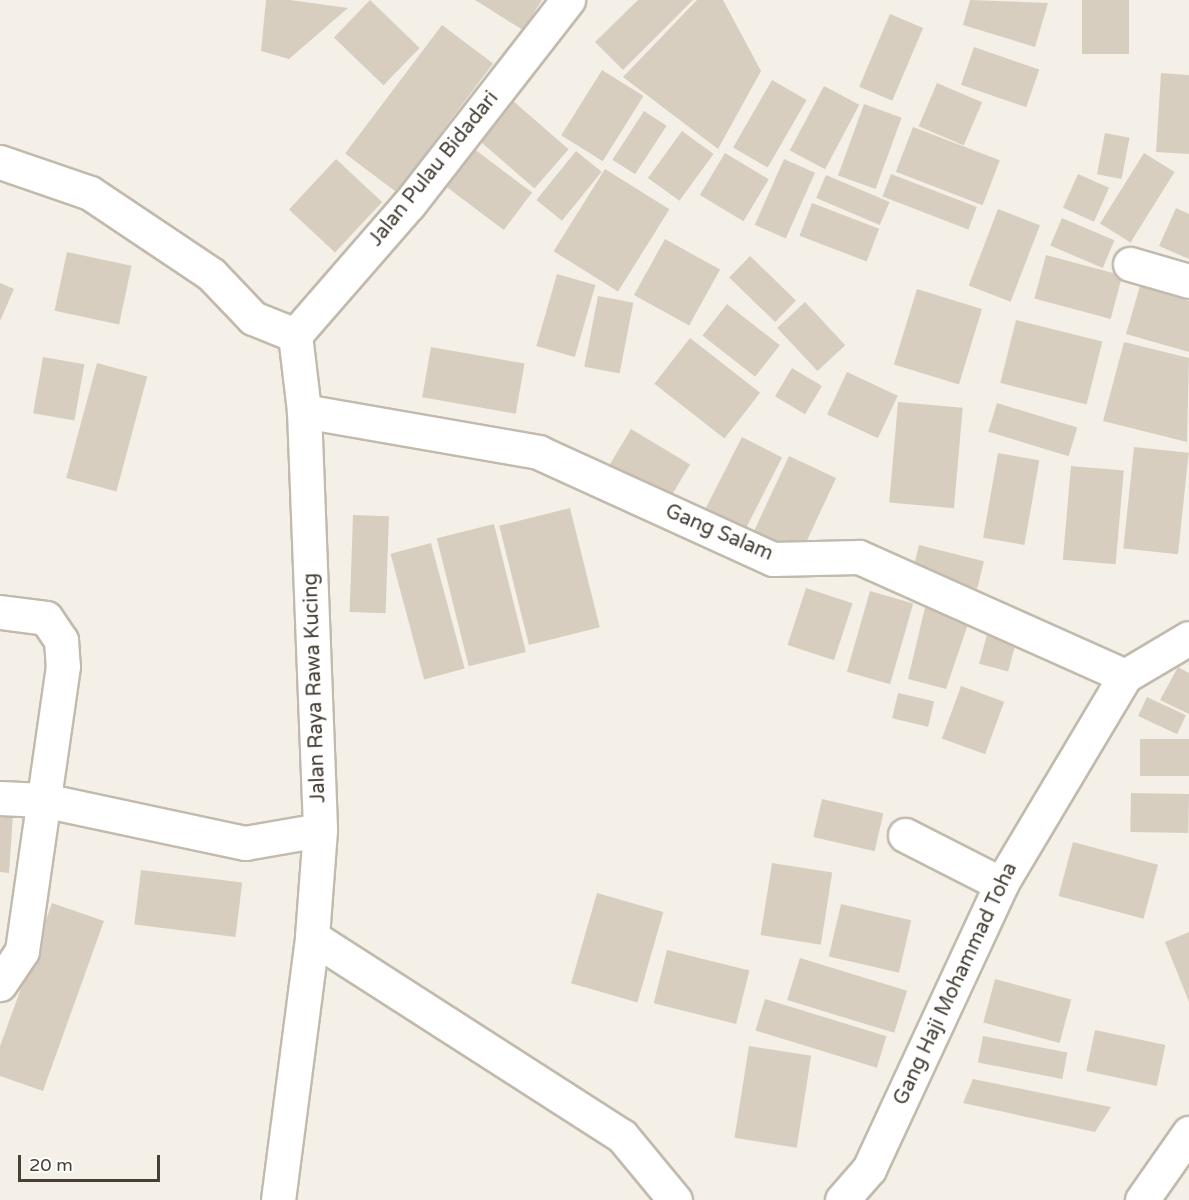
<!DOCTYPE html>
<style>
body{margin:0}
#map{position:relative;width:1189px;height:1200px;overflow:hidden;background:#f4f0e7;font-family:"Varela Round",sans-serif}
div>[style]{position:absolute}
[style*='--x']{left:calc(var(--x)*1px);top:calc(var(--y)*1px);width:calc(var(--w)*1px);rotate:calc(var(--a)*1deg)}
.building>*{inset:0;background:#d8cec0;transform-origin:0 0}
.roads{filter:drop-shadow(2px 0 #c2baad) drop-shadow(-2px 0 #c2baad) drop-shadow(0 2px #c2baad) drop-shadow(0 -2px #c2baad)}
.minor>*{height:33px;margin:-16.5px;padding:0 16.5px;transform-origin:16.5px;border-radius:16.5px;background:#fff}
span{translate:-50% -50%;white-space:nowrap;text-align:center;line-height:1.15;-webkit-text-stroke:5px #fff;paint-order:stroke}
.street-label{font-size:20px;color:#474036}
.scale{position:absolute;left:18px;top:1155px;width:142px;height:27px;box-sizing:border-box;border:3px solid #474036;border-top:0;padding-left:8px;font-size:18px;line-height:21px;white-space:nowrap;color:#474036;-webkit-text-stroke:4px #fff;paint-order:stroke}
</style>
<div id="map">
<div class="building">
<i style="clip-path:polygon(266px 0,290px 0,348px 8px,289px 59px,261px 51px)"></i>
<i style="left:370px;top:0;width:69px;height:52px;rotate:44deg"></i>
<i style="clip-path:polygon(475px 0,542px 0,523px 30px)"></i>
<i style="clip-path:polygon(638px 0,693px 0,623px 70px,595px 42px)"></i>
<i style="clip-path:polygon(697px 0,723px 0,761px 71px,718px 149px,623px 77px)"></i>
<i style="clip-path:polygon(970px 0,1048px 3px,1035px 47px,963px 25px)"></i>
<i style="left:1082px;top:0;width:47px;height:54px"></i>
<i style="left:890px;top:14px;width:36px;height:79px;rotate:23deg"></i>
<i style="left:442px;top:25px;width:64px;height:161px;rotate:37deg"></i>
<i style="left:974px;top:47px;width:69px;height:40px;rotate:19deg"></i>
<i style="left:602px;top:70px;width:49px;height:77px;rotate:32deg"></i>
<i style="clip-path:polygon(1161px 73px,1189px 75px,1189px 154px,1156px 152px)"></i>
<i style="left:772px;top:80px;width:40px;height:78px;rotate:30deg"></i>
<i style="left:937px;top:83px;width:49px;height:47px;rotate:23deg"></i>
<i style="left:824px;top:86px;width:40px;height:73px;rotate:28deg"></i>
<i style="left:512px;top:100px;width:75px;height:52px;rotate:41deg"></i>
<i style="left:864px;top:104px;width:40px;height:76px;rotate:20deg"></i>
<i style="left:644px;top:111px;width:27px;height:58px;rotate:33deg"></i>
<i style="left:913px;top:127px;width:93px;height:48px;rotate:21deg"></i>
<i style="left:682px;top:131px;width:39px;height:58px;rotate:36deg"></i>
<i style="left:1105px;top:133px;width:25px;height:42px;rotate:11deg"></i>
<i style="left:469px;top:145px;width:79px;height:47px;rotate:37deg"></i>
<i style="left:576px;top:151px;width:33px;height:63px;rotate:39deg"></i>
<i style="left:725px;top:153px;width:51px;height:49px;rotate:31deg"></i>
<i style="left:1144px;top:153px;width:36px;height:83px;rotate:32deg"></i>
<i style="left:336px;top:159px;width:63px;height:69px;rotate:43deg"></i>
<i style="left:784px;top:159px;width:34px;height:72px;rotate:24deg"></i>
<i style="left:605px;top:169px;width:76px;height:97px;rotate:32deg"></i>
<i style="left:891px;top:174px;width:92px;height:24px;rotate:21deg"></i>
<i style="left:1078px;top:174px;width:34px;height:37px;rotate:24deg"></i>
<i style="left:826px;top:175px;width:69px;height:25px;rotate:23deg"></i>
<i style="left:812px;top:203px;width:72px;height:35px;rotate:21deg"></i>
<i style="clip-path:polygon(1176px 208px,1189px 214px,1189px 259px,1159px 246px)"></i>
<i style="left:998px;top:209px;width:45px;height:82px;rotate:21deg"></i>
<i style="left:1062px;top:218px;width:57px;height:30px;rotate:23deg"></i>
<i style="left:665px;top:239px;width:63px;height:64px;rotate:29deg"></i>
<i style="left:67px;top:252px;width:66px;height:60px;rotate:12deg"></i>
<i style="left:1046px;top:255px;width:79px;height:45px;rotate:15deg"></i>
<i style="left:750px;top:256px;width:64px;height:30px;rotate:44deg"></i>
<i style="left:557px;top:274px;width:40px;height:75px;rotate:16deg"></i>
<i style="clip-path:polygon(0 283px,14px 289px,0 321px)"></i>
<i style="clip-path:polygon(1140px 286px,1189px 301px,1189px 352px,1126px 334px)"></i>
<i style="left:917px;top:289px;width:68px;height:79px;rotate:17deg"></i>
<i style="left:598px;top:296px;width:36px;height:72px;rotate:11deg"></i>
<i style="left:805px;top:302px;width:59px;height:38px;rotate:47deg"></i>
<i style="left:727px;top:304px;width:67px;height:40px;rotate:38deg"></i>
<i style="left:1016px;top:320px;width:89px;height:65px;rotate:14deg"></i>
<i style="left:690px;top:338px;width:89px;height:58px;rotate:38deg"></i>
<i style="clip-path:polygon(1124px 342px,1189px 358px,1187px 442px,1103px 421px)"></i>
<i style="left:431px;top:347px;width:95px;height:51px;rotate:10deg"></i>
<i style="left:43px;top:357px;width:42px;height:57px;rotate:10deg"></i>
<i style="left:97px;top:363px;width:52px;height:119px;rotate:15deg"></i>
<i style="left:792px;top:368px;width:35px;height:33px;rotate:31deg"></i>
<i style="left:847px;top:372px;width:56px;height:47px;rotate:25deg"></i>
<i style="left:898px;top:402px;width:65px;height:101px;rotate:5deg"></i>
<i style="left:997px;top:403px;width:84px;height:30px;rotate:17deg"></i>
<i style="left:631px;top:429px;width:69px;height:46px;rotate:31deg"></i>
<i style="left:742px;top:437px;width:45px;height:88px;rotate:27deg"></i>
<i style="left:1134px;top:447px;width:55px;height:102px;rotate:6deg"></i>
<i style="left:998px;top:453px;width:42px;height:86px;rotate:10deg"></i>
<i style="left:789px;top:456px;width:52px;height:85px;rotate:25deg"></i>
<i style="left:1071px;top:466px;width:53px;height:94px;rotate:5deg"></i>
<i style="left:570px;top:508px;width:123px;height:73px;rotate:76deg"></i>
<i style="left:353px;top:515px;width:36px;height:97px;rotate:2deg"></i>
<i style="left:494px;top:524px;width:132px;height:59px;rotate:76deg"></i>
<i style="left:431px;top:543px;width:130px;height:42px;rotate:75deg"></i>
<i style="left:919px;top:545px;width:67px;height:28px;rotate:14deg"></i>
<i style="left:806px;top:588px;width:49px;height:60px;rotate:18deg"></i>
<i style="left:870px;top:591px;width:45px;height:84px;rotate:16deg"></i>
<i style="clip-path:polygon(927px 599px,972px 612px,946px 689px,908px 679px)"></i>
<i style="left:989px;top:627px;width:30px;height:38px;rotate:15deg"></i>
<i style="clip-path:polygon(1178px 667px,1189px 673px,1189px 714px,1160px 700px)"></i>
<i style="left:961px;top:686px;width:46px;height:56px;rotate:20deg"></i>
<i style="left:898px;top:693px;width:37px;height:26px;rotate:13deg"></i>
<i style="left:1147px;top:697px;width:43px;height:21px;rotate:25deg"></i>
<i style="left:1140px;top:739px;width:49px;height:37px"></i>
<i style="left:1131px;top:793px;width:58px;height:39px;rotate:1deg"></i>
<i style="left:822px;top:799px;width:63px;height:39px;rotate:13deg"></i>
<i style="clip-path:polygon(0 814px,13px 815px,9px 873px,0 872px)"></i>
<i style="left:1073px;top:842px;width:88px;height:56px;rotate:15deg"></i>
<i style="left:772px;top:863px;width:61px;height:73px;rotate:9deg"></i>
<i style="left:141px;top:870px;width:102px;height:55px;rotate:7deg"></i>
<i style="left:597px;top:893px;width:69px;height:94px;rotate:16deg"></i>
<i style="clip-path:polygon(52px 903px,104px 921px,43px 1091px,0 1076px,0 1046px)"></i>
<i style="left:841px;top:904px;width:72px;height:54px;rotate:13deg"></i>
<i style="clip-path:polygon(1189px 932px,1189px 1002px,1165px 942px)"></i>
<i style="left:667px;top:950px;width:85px;height:55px;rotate:14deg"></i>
<i style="left:800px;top:958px;width:112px;height:44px;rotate:17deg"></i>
<i style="left:995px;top:979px;width:79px;height:45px;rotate:15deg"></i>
<i style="left:765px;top:999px;width:127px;height:33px;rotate:17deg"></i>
<i style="left:1095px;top:1030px;width:72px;height:42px;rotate:12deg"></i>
<i style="left:983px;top:1036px;width:86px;height:27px;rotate:11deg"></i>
<i style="left:749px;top:1046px;width:63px;height:93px;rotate:9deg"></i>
<i style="clip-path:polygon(973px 1079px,1111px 1107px,1095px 1132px,963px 1103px)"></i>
</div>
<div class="roads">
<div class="minor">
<i style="--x:0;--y:162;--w:95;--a:19"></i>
<i style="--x:90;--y:193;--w:146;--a:33.8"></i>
<i style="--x:211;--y:274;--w:61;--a:46.3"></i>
<i style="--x:253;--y:318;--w:45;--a:22"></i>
<i style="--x:1130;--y:264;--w:61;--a:16.1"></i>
<i style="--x:295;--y:335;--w:77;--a:83.2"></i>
<i style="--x:304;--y:411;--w:419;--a:87.8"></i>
<i style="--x:320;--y:830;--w:107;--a:94.3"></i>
<i style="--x:312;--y:937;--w:368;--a:32.7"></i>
<i style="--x:622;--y:1136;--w:83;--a:50.4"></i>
<i style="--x:295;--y:335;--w:174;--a:-49"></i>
<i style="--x:409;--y:204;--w:259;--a:-52.1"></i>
<i style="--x:304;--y:411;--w:238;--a:9.9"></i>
<i style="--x:538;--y:452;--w:258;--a:24.5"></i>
<i style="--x:773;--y:559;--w:86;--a:-1.3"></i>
<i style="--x:859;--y:557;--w:291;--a:24.1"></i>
<i style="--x:0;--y:612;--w:46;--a:7.4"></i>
<i style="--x:46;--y:618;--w:27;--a:56"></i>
<i style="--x:61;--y:640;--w:26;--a:86"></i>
<i style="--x:63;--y:666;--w:288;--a:98.2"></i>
<i style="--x:22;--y:951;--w:40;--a:124"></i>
<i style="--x:0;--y:798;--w:43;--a:2.7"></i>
<i style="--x:43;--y:800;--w:207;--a:12"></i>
<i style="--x:245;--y:843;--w:76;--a:-9.8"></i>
<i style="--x:905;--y:835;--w:108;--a:27"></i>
<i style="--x:278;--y:1200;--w:265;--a:-82.6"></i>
<i style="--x:842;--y:1200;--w:41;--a:-48.9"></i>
<i style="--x:869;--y:1169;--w:314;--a:-65.1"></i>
<i style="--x:1001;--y:884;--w:242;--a:-59.2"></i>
<i style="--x:1125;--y:676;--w:74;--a:-30.7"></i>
<i style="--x:1142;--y:1200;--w:82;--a:-55"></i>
</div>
</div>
<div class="street-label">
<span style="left:434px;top:169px;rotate:-51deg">Jalan Pulau Bidadari</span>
<span style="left:719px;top:533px;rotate:23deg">Gang Salam</span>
<span style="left:315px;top:688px;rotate:-92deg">Jalan Raya Rawa Kucing</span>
<span style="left:956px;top:984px;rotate:-65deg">Gang Haji Mohammad Toha</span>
</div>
<div class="scale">20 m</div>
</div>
